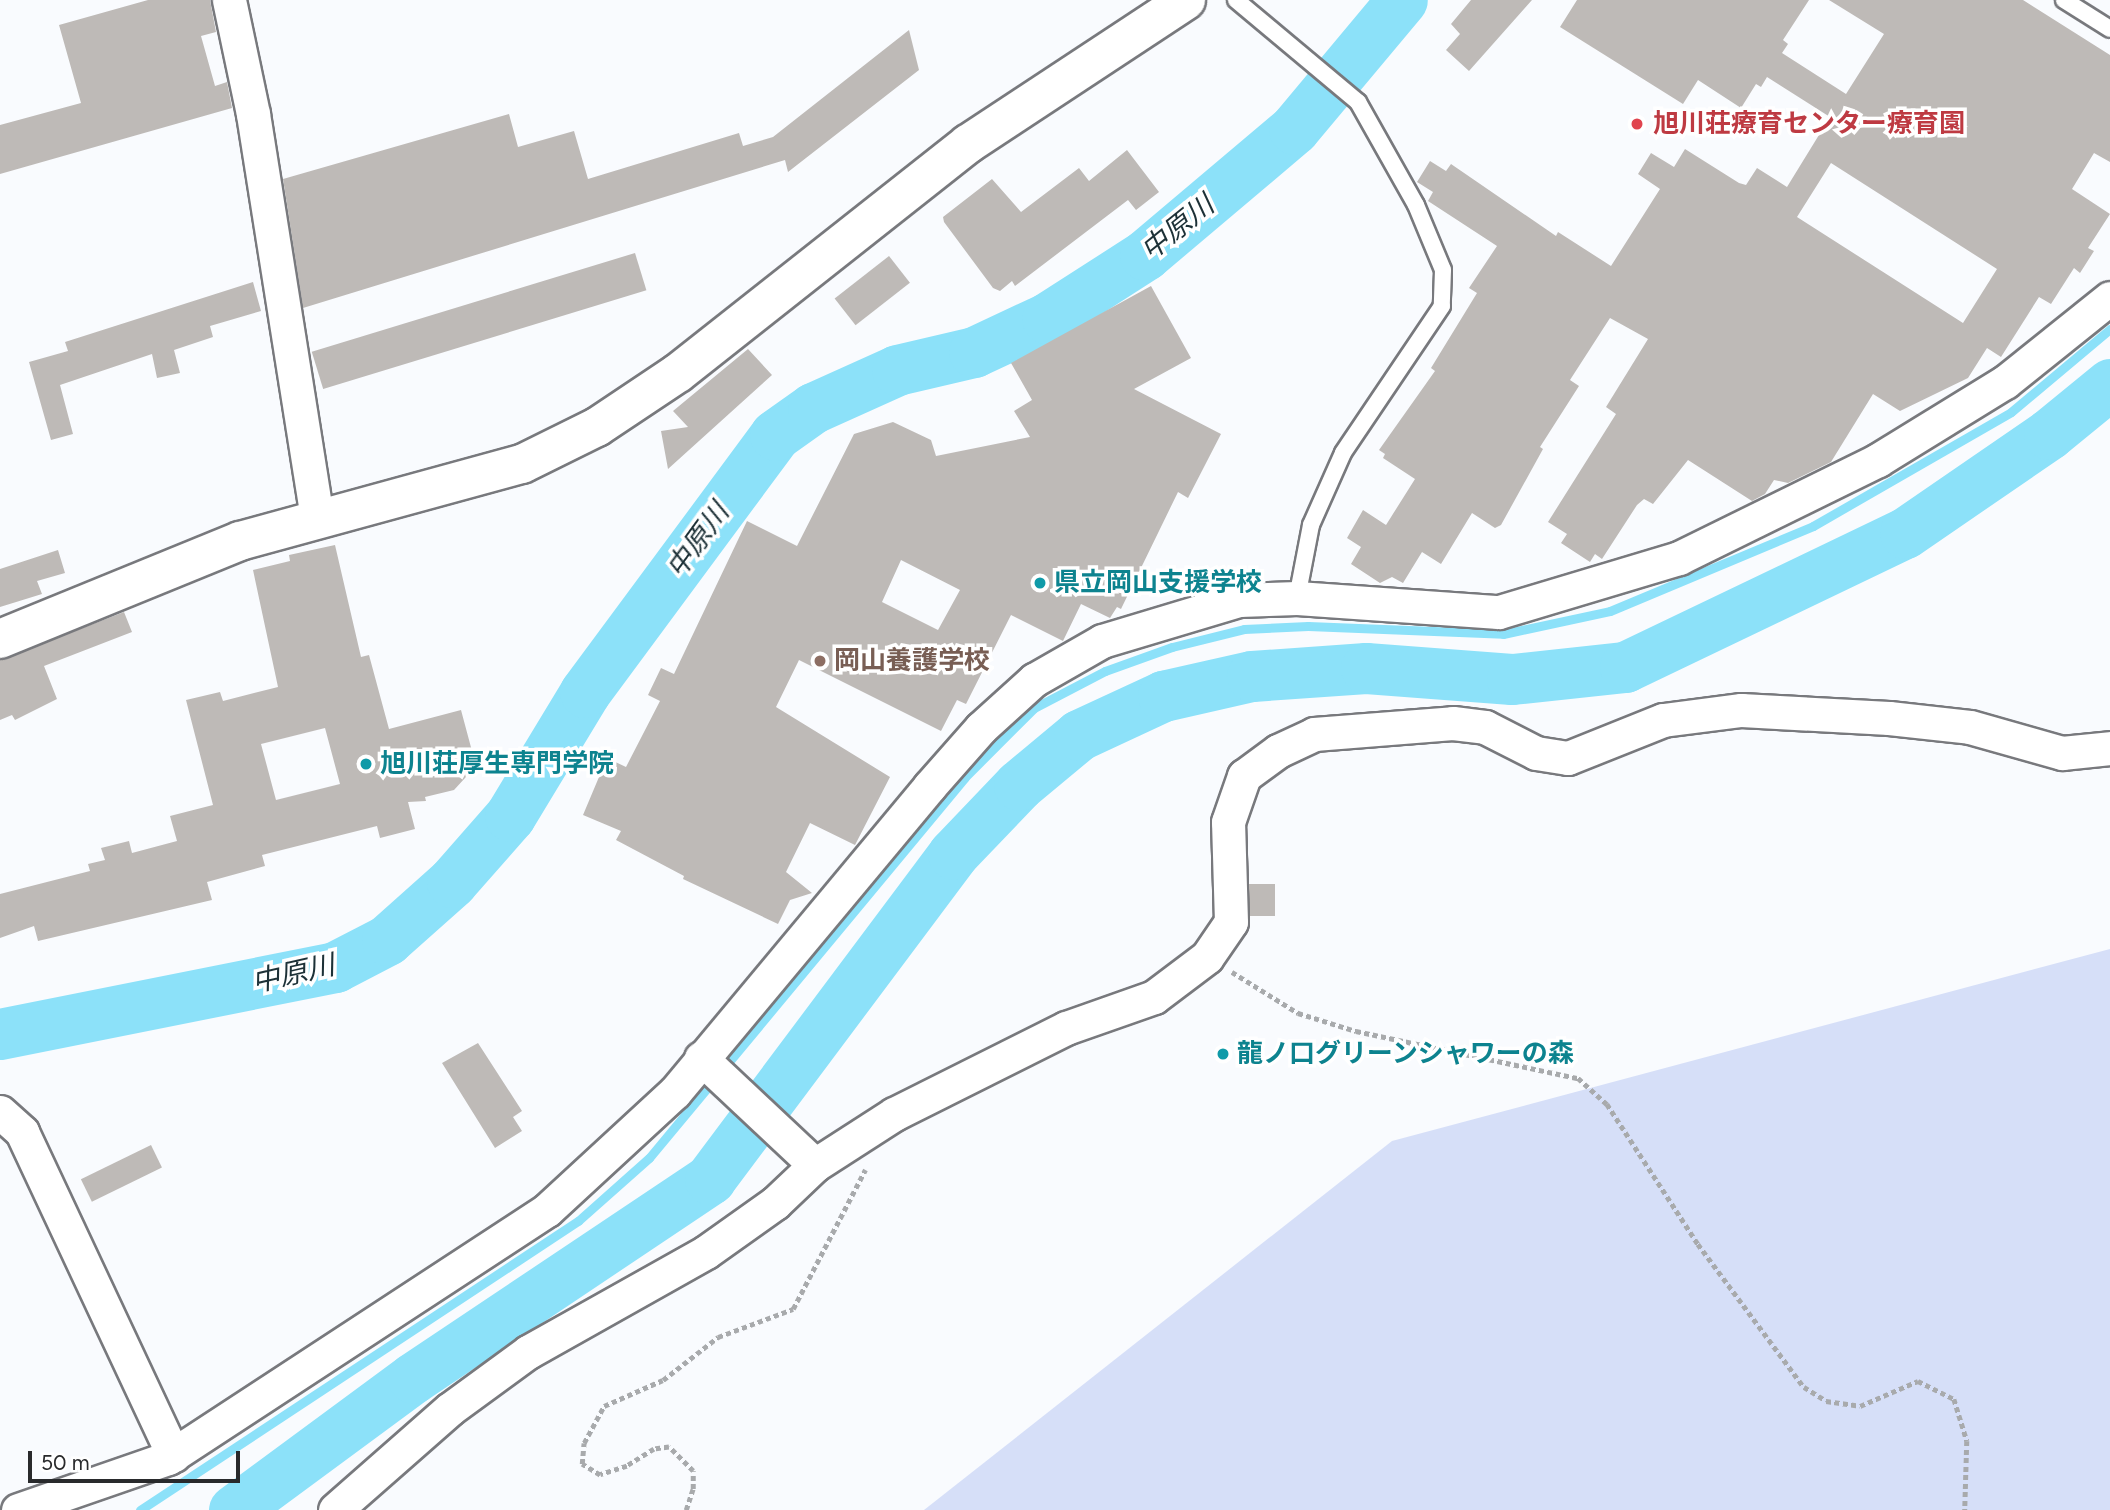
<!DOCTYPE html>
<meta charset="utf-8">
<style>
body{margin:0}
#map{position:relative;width:2110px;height:1510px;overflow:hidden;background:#f9fbfe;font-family:Figtree,"Noto Sans JP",sans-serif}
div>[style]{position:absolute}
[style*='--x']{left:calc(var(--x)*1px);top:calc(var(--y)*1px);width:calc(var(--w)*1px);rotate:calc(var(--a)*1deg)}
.green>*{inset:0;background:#d6dff8}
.stream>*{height:9px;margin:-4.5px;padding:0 4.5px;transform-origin:4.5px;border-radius:4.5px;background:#8ce1f9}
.river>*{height:51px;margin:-25.5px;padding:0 25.5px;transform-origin:25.5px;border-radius:25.5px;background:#8ce1f9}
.building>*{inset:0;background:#bebab7;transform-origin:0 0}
.path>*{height:4.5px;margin-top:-2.25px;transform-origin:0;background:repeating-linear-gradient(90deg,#a8aaac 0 5px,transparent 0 8.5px)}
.roads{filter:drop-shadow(2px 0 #78797d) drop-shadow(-2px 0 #78797d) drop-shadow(0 2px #78797d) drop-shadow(0 -2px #78797d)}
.service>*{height:16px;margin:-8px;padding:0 8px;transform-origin:8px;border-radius:8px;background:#fff}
.minor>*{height:33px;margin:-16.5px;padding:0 16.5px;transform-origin:16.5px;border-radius:16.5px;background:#fff}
.tertiary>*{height:38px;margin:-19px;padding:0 19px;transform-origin:19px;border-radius:19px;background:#fff}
.dots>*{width:19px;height:19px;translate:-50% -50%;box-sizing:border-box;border:4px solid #fff;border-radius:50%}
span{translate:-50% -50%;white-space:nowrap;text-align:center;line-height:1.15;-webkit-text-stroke:7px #fff;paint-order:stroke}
.health-label{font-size:26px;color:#be3a42;font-weight:700}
.left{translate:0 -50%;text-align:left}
.culture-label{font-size:26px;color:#0d838f;font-weight:700}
.education-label{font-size:26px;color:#785e54;font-weight:700}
.water-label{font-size:28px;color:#1d3137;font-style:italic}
.scale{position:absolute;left:28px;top:1451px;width:212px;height:32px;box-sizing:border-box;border:4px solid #292a2c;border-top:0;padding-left:9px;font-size:21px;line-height:24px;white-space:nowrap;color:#292a2c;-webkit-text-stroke:5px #fff;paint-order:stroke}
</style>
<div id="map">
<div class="green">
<i style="clip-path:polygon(2110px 949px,2110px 1510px,924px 1510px,1392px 1141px)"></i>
</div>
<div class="stream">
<i style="--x:140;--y:1510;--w:525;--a:-33.42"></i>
<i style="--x:578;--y:1221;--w:95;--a:-41.6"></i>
<i style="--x:649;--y:1158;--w:494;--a:-50.3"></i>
<i style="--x:964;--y:778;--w:99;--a:-45"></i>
<i style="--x:1034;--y:708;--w:80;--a:-27.5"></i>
<i style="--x:1105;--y:671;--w:71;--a:-19.7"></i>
<i style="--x:1172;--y:647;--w:74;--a:-14"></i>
<i style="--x:1244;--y:629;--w:64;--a:-2.7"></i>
<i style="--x:1308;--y:626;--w:195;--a:2.3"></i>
<i style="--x:1503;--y:634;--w:109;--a:-12.1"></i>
<i style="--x:1610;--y:611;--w:220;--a:-22.7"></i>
<i style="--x:1813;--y:526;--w:228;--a:-29.9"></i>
<i style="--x:2011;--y:412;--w:129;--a:-40"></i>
</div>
<div class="river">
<i style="--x:0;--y:1034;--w:342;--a:-11.3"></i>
<i style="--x:335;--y:967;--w:59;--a:-27.4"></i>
<i style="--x:387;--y:940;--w:87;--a:-41.7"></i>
<i style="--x:452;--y:882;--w:88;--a:-48.7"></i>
<i style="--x:510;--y:816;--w:145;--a:-58.8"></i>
<i style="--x:585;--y:692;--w:320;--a:-53.5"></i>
<i style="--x:775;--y:435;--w:47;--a:-35.4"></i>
<i style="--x:813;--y:408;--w:92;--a:-24.3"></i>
<i style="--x:897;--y:370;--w:79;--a:-13.2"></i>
<i style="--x:974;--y:352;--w:81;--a:-25"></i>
<i style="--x:1047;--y:318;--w:117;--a:-32.7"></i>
<i style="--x:1145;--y:255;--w:195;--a:-40.2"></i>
<i style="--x:1294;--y:129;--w:168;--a:-50.1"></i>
<i style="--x:234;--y:1510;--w:222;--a:-36.4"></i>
<i style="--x:413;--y:1378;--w:358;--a:-33.8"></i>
<i style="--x:710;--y:1179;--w:406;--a:-53.2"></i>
<i style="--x:953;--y:854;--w:95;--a:-46.3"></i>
<i style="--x:1019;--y:785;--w:78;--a:-39.8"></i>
<i style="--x:1079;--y:735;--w:93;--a:-24.9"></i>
<i style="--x:1163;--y:696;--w:91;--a:-12.7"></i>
<i style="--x:1252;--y:676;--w:114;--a:-4"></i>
<i style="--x:1366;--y:668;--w:146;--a:4.3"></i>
<i style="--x:1512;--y:679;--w:114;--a:-6.1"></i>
<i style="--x:1625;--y:667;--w:310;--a:-25.6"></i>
<i style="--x:1905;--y:533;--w:175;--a:-34.5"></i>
<i style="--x:2049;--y:434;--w:79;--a:-39.3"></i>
</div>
<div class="building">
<i style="clip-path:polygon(148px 0,210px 0,216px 32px,201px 36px,215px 86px,227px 82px,232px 108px,0 174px,0 125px,81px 103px,59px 25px)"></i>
<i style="clip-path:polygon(1471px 0,1532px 0,1469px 71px,1446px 50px,1460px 34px,1451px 24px)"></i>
<i style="clip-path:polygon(evenodd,1577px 0,1809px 0,1783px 40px,1788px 44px,1782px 53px,1846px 94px,1884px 34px,1829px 0,2023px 0,2110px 55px,2110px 162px,2094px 153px,2072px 189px,2110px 214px,2088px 248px,2094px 251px,2080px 273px,2074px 268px,2051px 304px,2039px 297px,2001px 357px,1987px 348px,1968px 378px,1900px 411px,1873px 394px,1831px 462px,1788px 483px,1774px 480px,1765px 494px,1752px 501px,1688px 460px,1653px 504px,1644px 499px,1637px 505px,1602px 559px,1595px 554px,1590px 562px,1561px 543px,1567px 534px,1548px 522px,1616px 414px,1606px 407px,1648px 339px,1610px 318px,1570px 380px,1579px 386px,1540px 447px,1543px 449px,1501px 525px,1495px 528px,1472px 513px,1441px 564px,1422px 552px,1403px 583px,1392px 577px,1380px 583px,1351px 564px,1361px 547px,1347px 538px,1363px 510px,1386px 525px,1415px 479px,1383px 458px,1385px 454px,1379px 450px,1435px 371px,1431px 368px,1477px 293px,1469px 288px,1497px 246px,1428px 201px,1433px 192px,1417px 182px,1430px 161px,1446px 171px,1451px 164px,1556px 236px,1558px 232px,1611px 266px,1660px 189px,1638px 174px,1651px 153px,1674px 167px,1685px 149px,1739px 183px,1746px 185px,1757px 168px,1787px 187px,1830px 117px,1767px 77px,1761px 87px,1756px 84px,1741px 108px,1698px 80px,1683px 104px,1560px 27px,1577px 0,1831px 163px,1997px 269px,1963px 323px,1797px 217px,1831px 163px)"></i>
<i style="clip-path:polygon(909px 30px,919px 70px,788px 172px,785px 160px,303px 308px,283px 179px,509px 114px,518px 147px,574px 131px,588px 179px,739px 133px,743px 146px,773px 137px)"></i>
<i style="clip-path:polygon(1127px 150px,1159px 192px,1136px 210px,1128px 200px,1015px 286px,1012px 281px,1000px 291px,993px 288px,944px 222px,943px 217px,992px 179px,1021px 212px,1079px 168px,1089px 181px)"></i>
<i style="left:635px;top:253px;width:39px;height:338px;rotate:73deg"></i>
<i style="left:889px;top:256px;width:34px;height:69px;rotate:52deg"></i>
<i style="clip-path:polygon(253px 282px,261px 311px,210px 326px,213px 337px,174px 350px,180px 373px,157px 378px,152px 354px,60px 385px,73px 434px,51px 440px,29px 362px,68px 351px,65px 342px)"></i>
<i style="clip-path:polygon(evenodd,1151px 286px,1191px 358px,1134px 389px,1221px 434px,1188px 498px,1178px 492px,1121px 609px,1117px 607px,1110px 618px,1081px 604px,1063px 641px,1011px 615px,966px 704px,957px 700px,941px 731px,799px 660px,776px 707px,890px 777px,855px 845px,810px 823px,786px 872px,812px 893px,790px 900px,778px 924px,683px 879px,684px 876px,616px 840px,621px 831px,583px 815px,607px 758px,626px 767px,660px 701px,648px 695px,661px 668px,674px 674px,747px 521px,797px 546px,854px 434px,893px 422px,931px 440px,936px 456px,1030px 437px,1014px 411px,1032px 400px,1011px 363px,1151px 286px,901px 560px,960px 590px,938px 630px,882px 602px,901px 560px)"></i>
<i style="clip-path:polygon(748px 349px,772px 375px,668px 469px,661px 431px,688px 427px,673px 411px)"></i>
<i style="clip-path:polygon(evenodd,335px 545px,361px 657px,369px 655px,389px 729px,461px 710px,476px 766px,454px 790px,425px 797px,426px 801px,408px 802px,415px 829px,380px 838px,377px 826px,262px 855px,265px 866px,207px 882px,212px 900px,38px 941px,34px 926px,0 938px,0 894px,90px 871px,88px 864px,105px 860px,101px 848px,129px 841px,132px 853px,177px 841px,170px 816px,213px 805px,186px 700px,220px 692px,223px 701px,278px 687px,253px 570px,290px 561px,289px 555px,335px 545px,325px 728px,340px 784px,276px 800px,261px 744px,325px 728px)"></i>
<i style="clip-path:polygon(58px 550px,65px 573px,37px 581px,42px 594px,0 607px,0 569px)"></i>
<i style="clip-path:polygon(124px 612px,132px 632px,44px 666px,57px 699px,15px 720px,12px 715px,0 720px,0 660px)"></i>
<i style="left:1249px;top:884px;width:26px;height:32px"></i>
<i style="clip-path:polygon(478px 1043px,522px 1111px,513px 1117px,522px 1131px,495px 1148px,442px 1063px)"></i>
<i style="left:151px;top:1145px;width:25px;height:78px;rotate:64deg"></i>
</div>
<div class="path">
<i style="--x:1232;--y:972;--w:78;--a:31.8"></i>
<i style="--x:1298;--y:1013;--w:61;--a:17.2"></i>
<i style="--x:1356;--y:1031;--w:227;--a:12"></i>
<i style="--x:1578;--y:1078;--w:39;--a:42"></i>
<i style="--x:1607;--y:1104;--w:167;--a:57"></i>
<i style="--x:1698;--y:1244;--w:178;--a:53.5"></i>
<i style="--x:1804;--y:1387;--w:26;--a:32"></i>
<i style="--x:1826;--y:1401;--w:34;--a:8"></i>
<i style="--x:1860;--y:1406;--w:63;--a:-23.3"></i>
<i style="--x:1918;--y:1381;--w:40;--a:26.6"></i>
<i style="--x:1954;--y:1399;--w:44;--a:72.8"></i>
<i style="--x:1967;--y:1441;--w:69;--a:91.7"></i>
<i style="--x:686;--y:1510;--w:22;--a:-72"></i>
<i style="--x:693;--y:1489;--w:18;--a:-90"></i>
<i style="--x:693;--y:1471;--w:34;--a:-135"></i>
<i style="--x:669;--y:1447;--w:15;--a:172"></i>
<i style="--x:654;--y:1449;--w:32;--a:148"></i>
<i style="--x:627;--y:1466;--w:28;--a:162"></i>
<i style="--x:600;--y:1475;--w:21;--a:-149"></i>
<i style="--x:582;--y:1464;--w:21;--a:-85"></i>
<i style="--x:584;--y:1443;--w:42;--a:-61.6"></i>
<i style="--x:604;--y:1406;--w:64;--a:-23.8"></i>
<i style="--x:663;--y:1380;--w:70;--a:-38"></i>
<i style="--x:718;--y:1337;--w:80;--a:-20.5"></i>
<i style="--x:793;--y:1309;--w:157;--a:-62.6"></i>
</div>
<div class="roads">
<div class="service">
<i style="--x:1236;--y:0;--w:159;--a:39.9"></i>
<i style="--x:1358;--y:102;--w:118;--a:60.6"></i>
<i style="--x:1416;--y:205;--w:70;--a:67.4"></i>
<i style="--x:1443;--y:270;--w:36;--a:92"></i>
<i style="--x:1442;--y:306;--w:177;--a:124"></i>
<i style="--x:1343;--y:453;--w:79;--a:114"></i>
<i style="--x:1311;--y:525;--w:74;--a:100.9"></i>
<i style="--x:2064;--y:0;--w:54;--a:32.2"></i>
</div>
<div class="minor">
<i style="--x:229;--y:0;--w:116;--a:78.1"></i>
<i style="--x:253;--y:114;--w:408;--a:81"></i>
<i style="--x:701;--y:1058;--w:156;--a:43.2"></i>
<i style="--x:0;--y:1112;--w:30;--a:42"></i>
<i style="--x:22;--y:1132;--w:357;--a:64.9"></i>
<i style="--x:18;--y:1510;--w:159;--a:-19.1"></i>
<i style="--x:168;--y:1458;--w:453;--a:-33.2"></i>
<i style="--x:547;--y:1210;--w:174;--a:-42.7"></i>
<i style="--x:675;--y:1092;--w:397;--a:-50.2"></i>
<i style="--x:929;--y:787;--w:79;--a:-48.6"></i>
<i style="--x:981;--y:728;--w:72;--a:-42.2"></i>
<i style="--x:1034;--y:680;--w:78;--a:-29.8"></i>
<i style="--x:1102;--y:641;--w:143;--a:-16.7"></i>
<i style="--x:1239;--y:600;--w:58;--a:-2"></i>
<i style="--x:1297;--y:598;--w:202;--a:4"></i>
<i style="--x:1499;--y:612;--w:188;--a:-16.7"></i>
<i style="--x:1679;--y:558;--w:222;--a:-26.2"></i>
<i style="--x:1878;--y:460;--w:149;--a:-31.6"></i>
<i style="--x:2005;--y:382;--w:134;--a:-38.7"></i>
<i style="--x:335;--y:1510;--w:153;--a:-41.3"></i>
<i style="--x:450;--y:1409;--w:97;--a:-36.2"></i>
<i style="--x:528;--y:1352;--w:204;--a:-29.3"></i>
<i style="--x:706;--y:1252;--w:85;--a:-35.4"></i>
<i style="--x:775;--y:1203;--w:55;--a:-43.5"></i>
<i style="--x:815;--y:1165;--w:94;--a:-32.8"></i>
<i style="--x:894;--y:1114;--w:192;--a:-26.6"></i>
<i style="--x:1066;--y:1028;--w:93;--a:-19.4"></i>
<i style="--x:1154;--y:997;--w:66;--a:-37"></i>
<i style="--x:1207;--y:957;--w:42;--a:-55.6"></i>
<i style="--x:1231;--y:922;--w:100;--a:-91.7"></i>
<i style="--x:1228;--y:822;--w:49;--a:-70.8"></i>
<i style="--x:1244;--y:776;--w:42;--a:-36.3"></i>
<i style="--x:1278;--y:751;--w:40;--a:-25"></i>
<i style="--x:1314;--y:734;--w:139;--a:-4.5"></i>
<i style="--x:1453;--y:723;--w:32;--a:7"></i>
<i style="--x:1485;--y:727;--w:57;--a:27"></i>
<i style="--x:1536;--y:753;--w:32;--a:9"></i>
<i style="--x:1568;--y:758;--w:102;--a:-21.8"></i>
<i style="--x:1663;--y:720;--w:79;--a:-7.3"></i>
<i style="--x:1741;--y:710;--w:148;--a:3.1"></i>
<i style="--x:1889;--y:718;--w:81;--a:6.3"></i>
<i style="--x:1970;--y:727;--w:96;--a:15.8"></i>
<i style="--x:2062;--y:753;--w:48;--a:-5.9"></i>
</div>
<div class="tertiary">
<i style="--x:0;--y:639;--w:259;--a:-22.2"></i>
<i style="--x:240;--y:541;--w:292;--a:-15.3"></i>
<i style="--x:522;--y:464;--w:84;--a:-26.3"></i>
<i style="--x:597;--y:427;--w:97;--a:-33.7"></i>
<i style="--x:678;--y:373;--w:370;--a:-38.3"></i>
<i style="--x:968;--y:144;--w:261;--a:-33.4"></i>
</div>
</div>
<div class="dots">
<i style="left:1637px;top:124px;background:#e0444e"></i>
<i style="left:1040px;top:583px;background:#0f9aa8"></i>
<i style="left:820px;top:661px;background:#8d6e63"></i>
<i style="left:366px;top:764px;background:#0f9aa8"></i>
<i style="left:1223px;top:1054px;background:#0f9aa8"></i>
</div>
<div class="health-label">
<span class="left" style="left:1653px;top:124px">旭川荘療育センター療育園</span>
</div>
<div class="culture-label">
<span class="left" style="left:1054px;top:583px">県立岡山支援学校</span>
<span class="left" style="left:380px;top:764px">旭川荘厚生専門学院</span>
<span class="left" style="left:1237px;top:1054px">龍ノ口グリーンシャワーの森</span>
</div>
<div class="education-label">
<span class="left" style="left:834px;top:661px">岡山養護学校</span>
</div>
<div class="water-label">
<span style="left:1177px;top:227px;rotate:-39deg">中原川</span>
<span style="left:697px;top:540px;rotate:-54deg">中原川</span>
<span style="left:293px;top:973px;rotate:-13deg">中原川</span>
</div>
<div class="scale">50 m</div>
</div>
